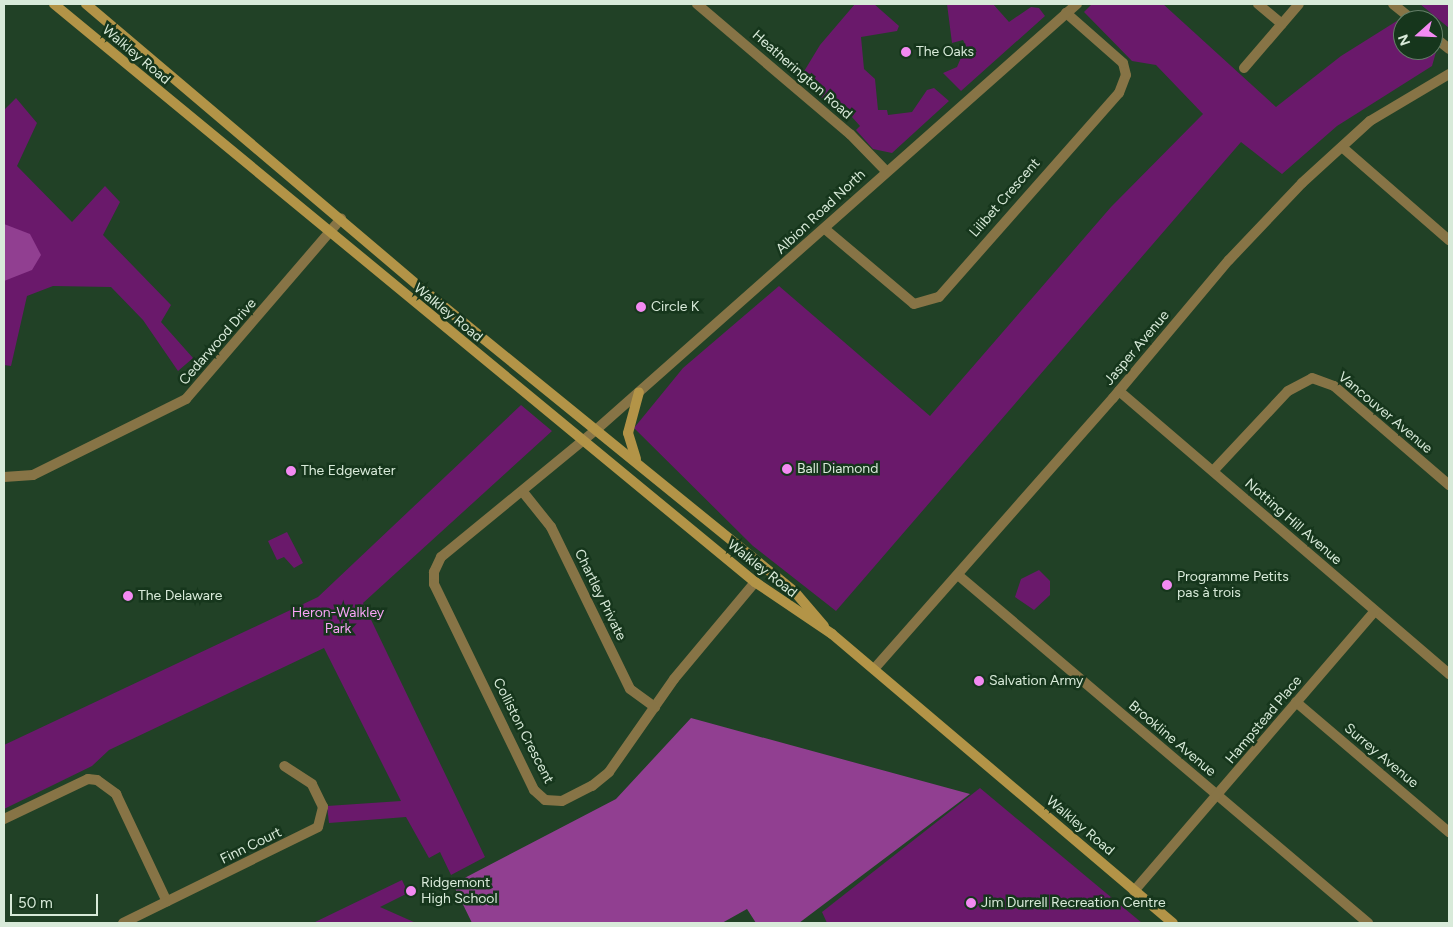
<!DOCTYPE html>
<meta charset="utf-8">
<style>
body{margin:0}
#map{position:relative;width:1453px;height:927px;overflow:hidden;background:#214126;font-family:Figtree,sans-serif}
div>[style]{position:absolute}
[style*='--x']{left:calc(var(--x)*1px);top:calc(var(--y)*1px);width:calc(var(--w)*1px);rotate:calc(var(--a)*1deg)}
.green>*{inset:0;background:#6a196b}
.forest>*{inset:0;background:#913f91}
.minor>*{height:10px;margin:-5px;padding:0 5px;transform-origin:5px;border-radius:5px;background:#877446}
.tertiary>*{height:10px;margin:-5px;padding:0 5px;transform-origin:5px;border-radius:5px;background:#877446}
.secondary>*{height:10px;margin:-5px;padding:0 5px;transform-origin:5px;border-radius:5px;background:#b39447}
.dots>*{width:14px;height:14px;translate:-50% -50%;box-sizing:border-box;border:2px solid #16361c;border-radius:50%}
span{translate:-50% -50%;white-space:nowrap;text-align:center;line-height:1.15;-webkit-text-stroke:5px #16361c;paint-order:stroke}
.poi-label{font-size:14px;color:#d8ead9}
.left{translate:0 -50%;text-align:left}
.street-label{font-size:14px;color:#d8ead9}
.park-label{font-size:14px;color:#f9a4f7}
.frame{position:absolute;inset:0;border:5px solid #d8ead9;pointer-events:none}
.north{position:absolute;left:1393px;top:10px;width:50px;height:50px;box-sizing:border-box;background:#16361c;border:1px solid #647e68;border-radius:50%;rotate:250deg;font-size:14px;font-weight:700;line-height:20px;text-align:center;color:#d8ead9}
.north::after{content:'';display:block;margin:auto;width:18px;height:22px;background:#f38af2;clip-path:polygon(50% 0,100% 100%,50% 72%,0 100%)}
.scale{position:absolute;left:10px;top:894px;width:88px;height:22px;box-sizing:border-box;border:2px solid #d8ead9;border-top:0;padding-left:6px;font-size:15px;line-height:18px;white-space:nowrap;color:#d8ead9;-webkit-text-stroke:4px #16361c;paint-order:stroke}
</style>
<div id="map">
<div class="green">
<i style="clip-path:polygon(855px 4px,874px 4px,899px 26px,897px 31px,861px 37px,864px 69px,875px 79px,878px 110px,887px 110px,888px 115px,912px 112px,927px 90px,934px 88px,949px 101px,892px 153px,873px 149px,856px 130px,860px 126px,852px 117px,854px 114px,844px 104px,837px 112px,800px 78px,820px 45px)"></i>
<i style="clip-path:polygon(947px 4px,993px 4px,1009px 22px,1031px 7px,1039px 8px,1045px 16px,961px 91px,943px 73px,957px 67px,966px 46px,963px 40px,952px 43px)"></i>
<i style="clip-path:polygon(1092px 4px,1163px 4px,1276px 107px,1341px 56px,1400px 19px,1403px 50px,1436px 52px,1432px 66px,1337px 126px,1282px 174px,1241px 142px,836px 611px,753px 546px,634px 428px,683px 368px,779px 286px,930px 416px,1111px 207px,1203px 114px,1156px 65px,1132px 61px,1084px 12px)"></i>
<i style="clip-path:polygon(1420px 4px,1449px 4px,1449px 28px)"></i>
<i style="clip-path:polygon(16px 98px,37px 123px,17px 166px,72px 222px,105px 186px,120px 202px,103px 235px,171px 305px,161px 322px,193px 358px,178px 371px,143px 320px,111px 287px,53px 286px,27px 296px,11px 366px,4px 365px,4px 110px)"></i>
<i style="clip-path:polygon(521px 405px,552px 431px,363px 603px,485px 857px,451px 875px,440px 852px,429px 858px,406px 817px,329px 823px,327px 806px,401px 801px,324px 648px,109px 750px,92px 766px,4px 809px,4px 745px,318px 597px)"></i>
<i style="clip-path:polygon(287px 532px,303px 563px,294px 568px,284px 557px,277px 560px,268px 541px)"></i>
<i style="clip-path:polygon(1039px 570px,1050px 581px,1050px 595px,1034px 610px,1015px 597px,1021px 579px)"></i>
<i style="clip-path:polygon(980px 788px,1142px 923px,827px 923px,822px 912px)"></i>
<i style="clip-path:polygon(402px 880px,408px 893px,380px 907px,416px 923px,313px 923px)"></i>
</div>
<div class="forest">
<i style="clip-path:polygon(4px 224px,30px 234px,41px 255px,32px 270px,4px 281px)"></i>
<i style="clip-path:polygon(691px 718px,970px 794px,799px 923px,756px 923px,747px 909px,722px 923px,472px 923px,453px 884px,616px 799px)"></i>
</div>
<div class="minor">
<i style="--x:1258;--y:4;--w:31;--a:40"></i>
<i style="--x:1244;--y:68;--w:84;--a:-49.3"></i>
<i style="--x:1342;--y:147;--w:142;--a:41"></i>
<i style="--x:825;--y:229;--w:116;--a:40.1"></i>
<i style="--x:914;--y:304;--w:26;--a:-16"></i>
<i style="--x:939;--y:297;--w:272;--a:-48.6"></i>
<i style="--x:1119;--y:93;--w:19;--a:-69"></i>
<i style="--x:1126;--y:75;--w:12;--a:-104"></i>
<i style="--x:1123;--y:63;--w:76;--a:-138.7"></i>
<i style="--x:1119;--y:391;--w:435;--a:40.6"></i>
<i style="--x:597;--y:429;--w:202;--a:140.6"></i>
<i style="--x:441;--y:557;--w:17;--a:115"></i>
<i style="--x:434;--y:572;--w:12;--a:90"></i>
<i style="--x:434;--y:584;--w:229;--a:64.1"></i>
<i style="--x:534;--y:790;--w:15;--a:42"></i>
<i style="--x:545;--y:800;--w:17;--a:3"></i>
<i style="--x:562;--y:801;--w:34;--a:-27"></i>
<i style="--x:592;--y:786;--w:22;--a:-39"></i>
<i style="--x:609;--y:772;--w:113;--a:-55"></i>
<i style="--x:674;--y:679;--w:126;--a:-50.1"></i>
<i style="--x:1214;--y:470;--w:108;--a:-46.9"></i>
<i style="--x:1288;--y:391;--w:27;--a:-28"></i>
<i style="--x:1312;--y:378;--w:23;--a:20"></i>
<i style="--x:1334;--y:386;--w:152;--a:40.7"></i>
<i style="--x:4;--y:477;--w:29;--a:-4"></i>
<i style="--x:33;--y:475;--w:171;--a:-26.4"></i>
<i style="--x:186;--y:399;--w:238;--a:-49.3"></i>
<i style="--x:523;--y:492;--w:45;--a:51.3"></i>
<i style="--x:551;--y:527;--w:180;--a:64"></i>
<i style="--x:630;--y:689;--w:31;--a:36"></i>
<i style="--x:958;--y:575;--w:538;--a:40.32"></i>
<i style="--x:874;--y:669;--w:361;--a:-48.6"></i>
<i style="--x:1113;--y:398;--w:180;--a:-50"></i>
<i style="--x:1229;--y:260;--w:106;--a:-46.5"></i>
<i style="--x:1302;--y:183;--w:92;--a:-42.4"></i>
<i style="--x:1370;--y:121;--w:92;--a:-30.7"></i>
<i style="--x:1296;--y:702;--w:201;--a:40.4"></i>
<i style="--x:4;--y:819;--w:93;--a:-25.5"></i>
<i style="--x:88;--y:779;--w:9;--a:6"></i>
<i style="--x:97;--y:780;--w:24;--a:36"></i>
<i style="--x:116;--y:794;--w:119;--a:64.7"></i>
<i style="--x:1134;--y:891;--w:369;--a:-49.3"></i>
<i style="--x:123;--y:923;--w:217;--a:-26.2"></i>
<i style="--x:318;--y:827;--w:21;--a:-76"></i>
<i style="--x:323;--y:807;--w:25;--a:-116"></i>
<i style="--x:312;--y:784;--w:33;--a:-147"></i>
</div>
<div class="tertiary">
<i style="--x:697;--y:4;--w:201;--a:40.4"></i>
<i style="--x:850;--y:134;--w:52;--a:45.8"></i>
<i style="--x:1393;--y:4;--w:26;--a:39"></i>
<i style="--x:1433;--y:36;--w:21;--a:39"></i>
<i style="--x:597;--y:429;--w:641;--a:-41.52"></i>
</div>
<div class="secondary">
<i style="--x:54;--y:4;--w:909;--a:39.51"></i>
<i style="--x:755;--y:582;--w:93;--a:34"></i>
<i style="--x:832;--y:634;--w:447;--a:40.3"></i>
<i style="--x:86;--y:4;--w:439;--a:40.3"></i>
<i style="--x:421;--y:288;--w:481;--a:39.1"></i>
<i style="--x:794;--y:591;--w:46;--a:49.4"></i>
<i style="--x:636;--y:459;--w:27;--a:-107"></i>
<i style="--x:628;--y:433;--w:42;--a:-75"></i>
</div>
<div class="dots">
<i style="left:906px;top:52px;background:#f38af2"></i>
<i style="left:641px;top:307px;background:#f38af2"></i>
<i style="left:787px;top:469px;background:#f38af2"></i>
<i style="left:291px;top:471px;background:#f38af2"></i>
<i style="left:1167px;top:585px;background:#f38af2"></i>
<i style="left:128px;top:596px;background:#f38af2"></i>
<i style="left:979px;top:681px;background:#f38af2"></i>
<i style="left:411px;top:891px;background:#f38af2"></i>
<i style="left:971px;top:903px;background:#f38af2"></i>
</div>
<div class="poi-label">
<span class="left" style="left:916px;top:52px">The Oaks</span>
<span class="left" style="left:651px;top:307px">Circle K</span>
<span class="left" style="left:797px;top:469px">Ball Diamond</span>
<span class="left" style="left:301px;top:471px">The Edgewater</span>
<span class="left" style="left:1177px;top:585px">Programme Petits<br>pas à trois</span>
<span class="left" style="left:138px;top:596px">The Delaware</span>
<span class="left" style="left:989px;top:681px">Salvation Army</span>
<span class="left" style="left:421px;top:891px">Ridgemont<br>High School</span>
<span class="left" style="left:981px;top:903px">Jim Durrell Recreation Centre</span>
</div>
<div class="street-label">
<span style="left:136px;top:55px;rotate:40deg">Walkley Road</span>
<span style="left:802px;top:75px;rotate:41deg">Heatherington Road</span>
<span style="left:1005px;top:198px;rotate:-49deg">Lilibet Crescent</span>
<span style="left:821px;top:212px;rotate:-43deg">Albion Road North</span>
<span style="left:448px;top:313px;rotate:39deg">Walkley Road</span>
<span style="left:218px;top:342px;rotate:-49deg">Cedarwood Drive</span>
<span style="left:1137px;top:348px;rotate:-50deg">Jasper Avenue</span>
<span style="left:1385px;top:413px;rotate:40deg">Vancouver Avenue</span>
<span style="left:1293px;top:522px;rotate:41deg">Notting Hill Avenue</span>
<span style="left:762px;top:569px;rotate:38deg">Walkley Road</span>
<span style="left:600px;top:595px;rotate:64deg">Chartley Private</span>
<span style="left:1264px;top:720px;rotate:-50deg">Hampstead Place</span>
<span style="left:523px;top:731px;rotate:63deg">Colliston Crescent</span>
<span style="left:1172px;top:739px;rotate:40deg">Brookline Avenue</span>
<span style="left:1381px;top:756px;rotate:40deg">Surrey Avenue</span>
<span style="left:1080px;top:826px;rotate:40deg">Walkley Road</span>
<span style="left:251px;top:846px;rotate:-26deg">Finn Court</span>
</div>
<div class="park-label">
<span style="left:338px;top:621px">Heron-Walkley<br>Park</span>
</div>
<div class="frame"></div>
<div class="north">N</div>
<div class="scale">50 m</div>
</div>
